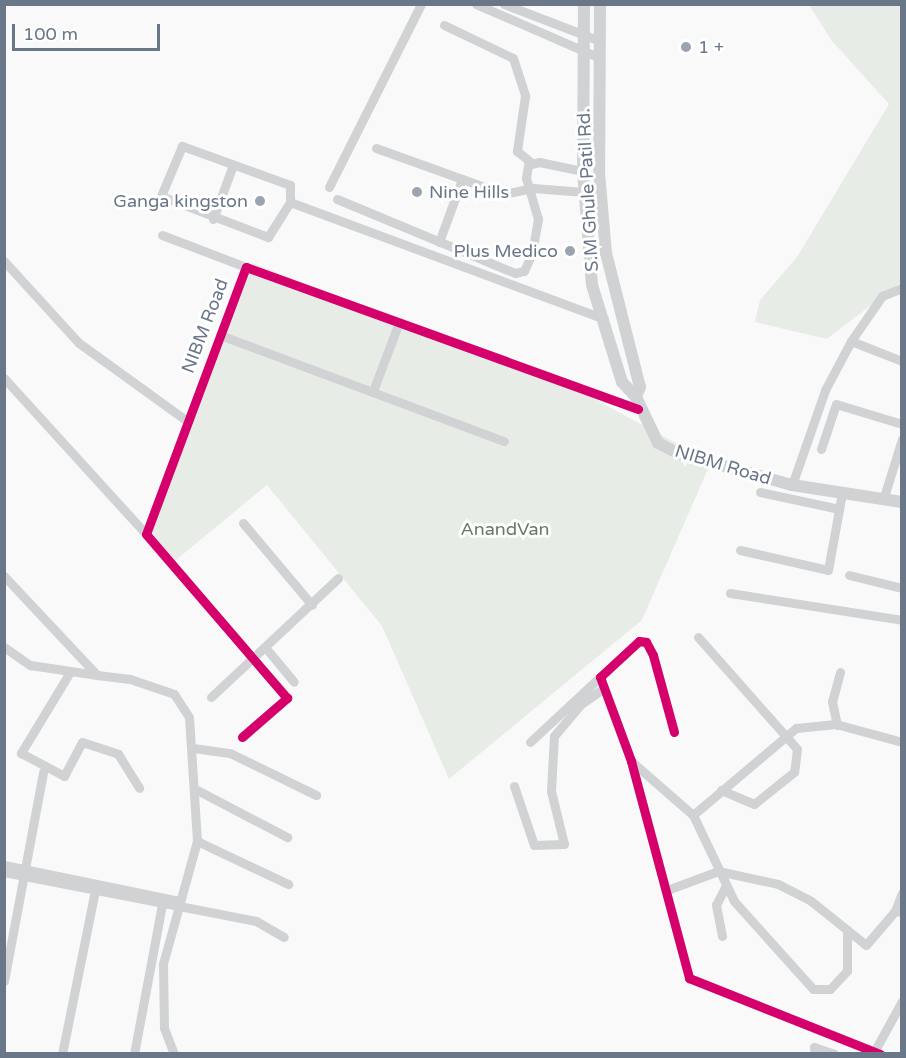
<!DOCTYPE html>
<style>
body{margin:0}
#map{position:relative;width:906px;height:1058px;overflow:hidden;background:#f9f9f9;font-family:"Varela Round",sans-serif}
div>[style]{position:absolute}
[style*='--x']{left:calc(var(--x)*1px);top:calc(var(--y)*1px);width:calc(var(--w)*1px);rotate:calc(var(--a)*1deg)}
.green>*{inset:0;background:#e8ece7}
.minor>*{height:9px;margin:-4.5px;padding:0 4.5px;transform-origin:4.5px;border-radius:4.5px;background:#d1d2d4}
.tertiary>*{height:12px;margin:-6px;padding:0 6px;transform-origin:6px;border-radius:6px;background:#d1d2d4}
.cycleway>*{height:9px;margin:-4.5px;padding:0 4.5px;transform-origin:4.5px;border-radius:4.5px;background:#d6006c}
.dots>*{width:16px;height:16px;translate:-50% -50%;box-sizing:border-box;border:3px solid #fff;border-radius:50%}
span{translate:-50% -50%;white-space:nowrap;text-align:center;line-height:1.15;-webkit-text-stroke:6px #fff;paint-order:stroke}
.poi-label{font-size:18px;color:#697789}
.left{translate:0 -50%;text-align:left}
.right{translate:-100% -50%;text-align:right}
.street-label{font-size:18px;color:#697789}
.park-label{font-size:18px;color:#667a64}
.frame{position:absolute;inset:0;border:6px solid #697789;pointer-events:none}
.scale{position:absolute;left:12px;top:24px;width:148px;height:27px;box-sizing:border-box;border:3px solid #697789;border-top:0;padding-left:8px;font-size:18px;line-height:21px;white-space:nowrap;color:#697789;-webkit-text-stroke:4px #fff;paint-order:stroke}
</style>
<div id="map">
<div class="green">
<i style="clip-path:polygon(809px 5px,901px 5px,901px 282px,827px 339px,755px 322px,760px 300px,797px 257px,889px 104px,832px 41px)"></i>
<i style="clip-path:polygon(253px 263px,574px 388px,711px 462px,642px 620px,449px 779px,382px 626px,267px 485px,171px 564px,146px 534px)"></i>
</div>
<div class="minor">
<i style="--x:476;--y:4;--w:133;--a:23.5"></i>
<i style="--x:504;--y:4;--w:101;--a:21"></i>
<i style="--x:444;--y:25;--w:76;--a:25.6"></i>
<i style="--x:513;--y:58;--w:40;--a:72"></i>
<i style="--x:525;--y:96;--w:56;--a:98.3"></i>
<i style="--x:517;--y:151;--w:19;--a:39"></i>
<i style="--x:376;--y:148;--w:136;--a:19.8"></i>
<i style="--x:504;--y:194;--w:30;--a:-12"></i>
<i style="--x:533;--y:188;--w:51;--a:4.5"></i>
<i style="--x:329;--y:187;--w:205;--a:-63.3"></i>
<i style="--x:337;--y:199;--w:193;--a:22.6"></i>
<i style="--x:515;--y:273;--w:9;--a:-13"></i>
<i style="--x:524;--y:271;--w:20;--a:-66"></i>
<i style="--x:532;--y:253;--w:35;--a:-80"></i>
<i style="--x:538;--y:219;--w:43;--a:-106.3"></i>
<i style="--x:526;--y:178;--w:13;--a:-81"></i>
<i style="--x:528;--y:165;--w:11;--a:-15"></i>
<i style="--x:539;--y:162;--w:45;--a:11.6"></i>
<i style="--x:290;--y:202;--w:17;--a:-90"></i>
<i style="--x:290;--y:185;--w:115;--a:-160.1"></i>
<i style="--x:182;--y:146;--w:54;--a:112.8"></i>
<i style="--x:161;--y:196;--w:115;--a:21"></i>
<i style="--x:268;--y:237;--w:41;--a:-57.8"></i>
<i style="--x:290;--y:202;--w:335;--a:20.4"></i>
<i style="--x:213;--y:219;--w:58;--a:-69.7"></i>
<i style="--x:162;--y:235;--w:90;--a:20.9"></i>
<i style="--x:439;--y:242;--w:67;--a:-69.9"></i>
<i style="--x:4;--y:261;--w:111;--a:47.6"></i>
<i style="--x:79;--y:343;--w:133;--a:35.8"></i>
<i style="--x:220;--y:335;--w:303;--a:20.5"></i>
<i style="--x:851;--y:341;--w:55;--a:21.4"></i>
<i style="--x:4;--y:378;--w:211;--a:47.7"></i>
<i style="--x:373;--y:391;--w:71;--a:-69.3"></i>
<i style="--x:821;--y:449;--w:47;--a:-71.6"></i>
<i style="--x:836;--y:404;--w:69;--a:16.9"></i>
<i style="--x:792;--y:485;--w:101;--a:-70.8"></i>
<i style="--x:825;--y:390;--w:55;--a:-62"></i>
<i style="--x:851;--y:341;--w:55;--a:-55.4"></i>
<i style="--x:882;--y:296;--w:22;--a:-22"></i>
<i style="--x:760;--y:492;--w:81;--a:12.1"></i>
<i style="--x:883;--y:500;--w:64;--a:-72.7"></i>
<i style="--x:243;--y:523;--w:107;--a:49.9"></i>
<i style="--x:740;--y:550;--w:90;--a:12.8"></i>
<i style="--x:828;--y:570;--w:78;--a:-79.7"></i>
<i style="--x:849;--y:575;--w:55;--a:13.8"></i>
<i style="--x:4;--y:576;--w:136;--a:46.8"></i>
<i style="--x:97;--y:675;--w:33;--a:7"></i>
<i style="--x:130;--y:679;--w:46;--a:18.8"></i>
<i style="--x:174;--y:694;--w:27;--a:57"></i>
<i style="--x:189;--y:717;--w:124;--a:86.3"></i>
<i style="--x:197;--y:841;--w:128;--a:105.5"></i>
<i style="--x:163;--y:964;--w:64;--a:89.1"></i>
<i style="--x:164;--y:1028;--w:28;--a:69"></i>
<i style="--x:730;--y:593;--w:174;--a:8.9"></i>
<i style="--x:698;--y:637;--w:149;--a:48.5"></i>
<i style="--x:797;--y:749;--w:23;--a:97"></i>
<i style="--x:794;--y:772;--w:51;--a:141.3"></i>
<i style="--x:754;--y:804;--w:36;--a:-157"></i>
<i style="--x:4;--y:647;--w:32;--a:35"></i>
<i style="--x:30;--y:665;--w:68;--a:8.5"></i>
<i style="--x:265;--y:647;--w:45;--a:50.4"></i>
<i style="--x:70;--y:672;--w:95;--a:121.2"></i>
<i style="--x:21;--y:753;--w:49;--a:28.1"></i>
<i style="--x:64;--y:776;--w:38;--a:-62"></i>
<i style="--x:82;--y:742;--w:38;--a:18"></i>
<i style="--x:118;--y:754;--w:40;--a:58"></i>
<i style="--x:211;--y:697;--w:174;--a:-43.1"></i>
<i style="--x:837;--y:725;--w:24;--a:-102"></i>
<i style="--x:832;--y:702;--w:31;--a:-75"></i>
<i style="--x:674;--y:732;--w:80;--a:-105.3"></i>
<i style="--x:653;--y:655;--w:15;--a:-118"></i>
<i style="--x:646;--y:642;--w:7;--a:-172"></i>
<i style="--x:639;--y:641;--w:53;--a:137.3"></i>
<i style="--x:600;--y:677;--w:90;--a:69.7"></i>
<i style="--x:631;--y:761;--w:225;--a:75"></i>
<i style="--x:689;--y:978;--w:206;--a:21.7"></i>
<i style="--x:242;--y:737;--w:60;--a:-40.9"></i>
<i style="--x:287;--y:698;--w:216;--a:-130.7"></i>
<i style="--x:146;--y:534;--w:285;--a:-69.5"></i>
<i style="--x:246;--y:267;--w:417;--a:19.9"></i>
<i style="--x:530;--y:742;--w:96;--a:-42.9"></i>
<i style="--x:193;--y:748;--w:37;--a:8"></i>
<i style="--x:230;--y:753;--w:96;--a:26"></i>
<i style="--x:631;--y:761;--w:82;--a:41.1"></i>
<i style="--x:693;--y:815;--w:135;--a:-40.2"></i>
<i style="--x:796;--y:728;--w:40;--a:-5.7"></i>
<i style="--x:836;--y:724;--w:68;--a:15.3"></i>
<i style="--x:514;--y:786;--w:62;--a:71.3"></i>
<i style="--x:534;--y:845;--w:30;--a:-2"></i>
<i style="--x:564;--y:844;--w:55;--a:-103.8"></i>
<i style="--x:551;--y:791;--w:55;--a:-86.9"></i>
<i style="--x:554;--y:736;--w:42;--a:-49.8"></i>
<i style="--x:581;--y:704;--w:28;--a:-35"></i>
<i style="--x:197;--y:790;--w:102;--a:27.6"></i>
<i style="--x:693;--y:815;--w:95;--a:64.5"></i>
<i style="--x:734;--y:901;--w:118;--a:48.1"></i>
<i style="--x:813;--y:989;--w:17;--a:0"></i>
<i style="--x:830;--y:989;--w:25;--a:-47"></i>
<i style="--x:847;--y:971;--w:41;--a:-90"></i>
<i style="--x:197;--y:841;--w:101;--a:25.3"></i>
<i style="--x:4;--y:865;--w:180;--a:11.6"></i>
<i style="--x:4;--y:872;--w:257;--a:11"></i>
<i style="--x:256;--y:921;--w:32;--a:30"></i>
<i style="--x:667;--y:890;--w:54;--a:-20.4"></i>
<i style="--x:718;--y:871;--w:61;--a:12.2"></i>
<i style="--x:778;--y:884;--w:37;--a:27"></i>
<i style="--x:811;--y:901;--w:70;--a:38.7"></i>
<i style="--x:866;--y:945;--w:45;--a:-49.5"></i>
<i style="--x:895;--y:911;--w:7;--a:8"></i>
<i style="--x:895;--y:911;--w:19;--a:-69"></i>
<i style="--x:722;--y:936;--w:32;--a:-101"></i>
<i style="--x:716;--y:905;--w:22;--a:-63"></i>
<i style="--x:4;--y:981;--w:213;--a:-79.4"></i>
<i style="--x:874;--y:1052;--w:58;--a:-61.2"></i>
<i style="--x:62;--y:1054;--w:171;--a:-78.6"></i>
<i style="--x:134;--y:1054;--w:153;--a:-79.4"></i>
<i style="--x:815;--y:1054;--w:7;--a:-98"></i>
<i style="--x:814;--y:1047;--w:21;--a:19"></i>
</div>
<div class="tertiary">
<i style="--x:584;--y:4;--w:167;--a:90.3"></i>
<i style="--x:583;--y:171;--w:114;--a:85.5"></i>
<i style="--x:592;--y:285;--w:102;--a:72.8"></i>
<i style="--x:622;--y:382;--w:21;--a:47"></i>
<i style="--x:600;--y:4;--w:169;--a:90.3"></i>
<i style="--x:599;--y:173;--w:80;--a:85"></i>
<i style="--x:606;--y:253;--w:138;--a:75.8"></i>
<i style="--x:640;--y:387;--w:11;--a:112"></i>
<i style="--x:636;--y:397;--w:51;--a:64.4"></i>
<i style="--x:658;--y:443;--w:22;--a:27"></i>
<i style="--x:678;--y:453;--w:118;--a:15.7"></i>
<i style="--x:792;--y:485;--w:111;--a:8.8"></i>
</div>
<div class="cycleway">
<i style="--x:674;--y:732;--w:80;--a:-105.3"></i>
<i style="--x:653;--y:655;--w:15;--a:-118"></i>
<i style="--x:646;--y:642;--w:7;--a:-172"></i>
<i style="--x:639;--y:641;--w:53;--a:137.3"></i>
<i style="--x:600;--y:677;--w:90;--a:69.7"></i>
<i style="--x:631;--y:761;--w:225;--a:75"></i>
<i style="--x:689;--y:978;--w:206;--a:21.7"></i>
<i style="--x:242;--y:737;--w:60;--a:-40.9"></i>
<i style="--x:287;--y:698;--w:216;--a:-130.7"></i>
<i style="--x:146;--y:534;--w:285;--a:-69.5"></i>
<i style="--x:246;--y:267;--w:417;--a:19.9"></i>
</div>
<div class="dots">
<i style="left:686px;top:47px;background:#9ba4b0"></i>
<i style="left:417px;top:192px;background:#9ba4b0"></i>
<i style="left:260px;top:201px;background:#9ba4b0"></i>
<i style="left:570px;top:251px;background:#9ba4b0"></i>
</div>
<div class="poi-label">
<span class="left" style="left:698px;top:47px">1 +</span>
<span class="left" style="left:429px;top:192px">Nine Hills</span>
<span class="right" style="left:248px;top:201px">Ganga kingston</span>
<span class="right" style="left:558px;top:251px">Plus Medico</span>
</div>
<div class="street-label">
<span style="left:588px;top:190px;rotate:-93deg">S.M Ghule Patil Rd.</span>
<span style="left:205px;top:326px;rotate:-69deg">NIBM Road</span>
<span style="left:723px;top:465px;rotate:17deg">NIBM Road</span>
</div>
<div class="park-label">
<span style="left:505px;top:529px">AnandVan</span>
</div>
<div class="frame"></div>
<div class="scale">100 m</div>
</div>
